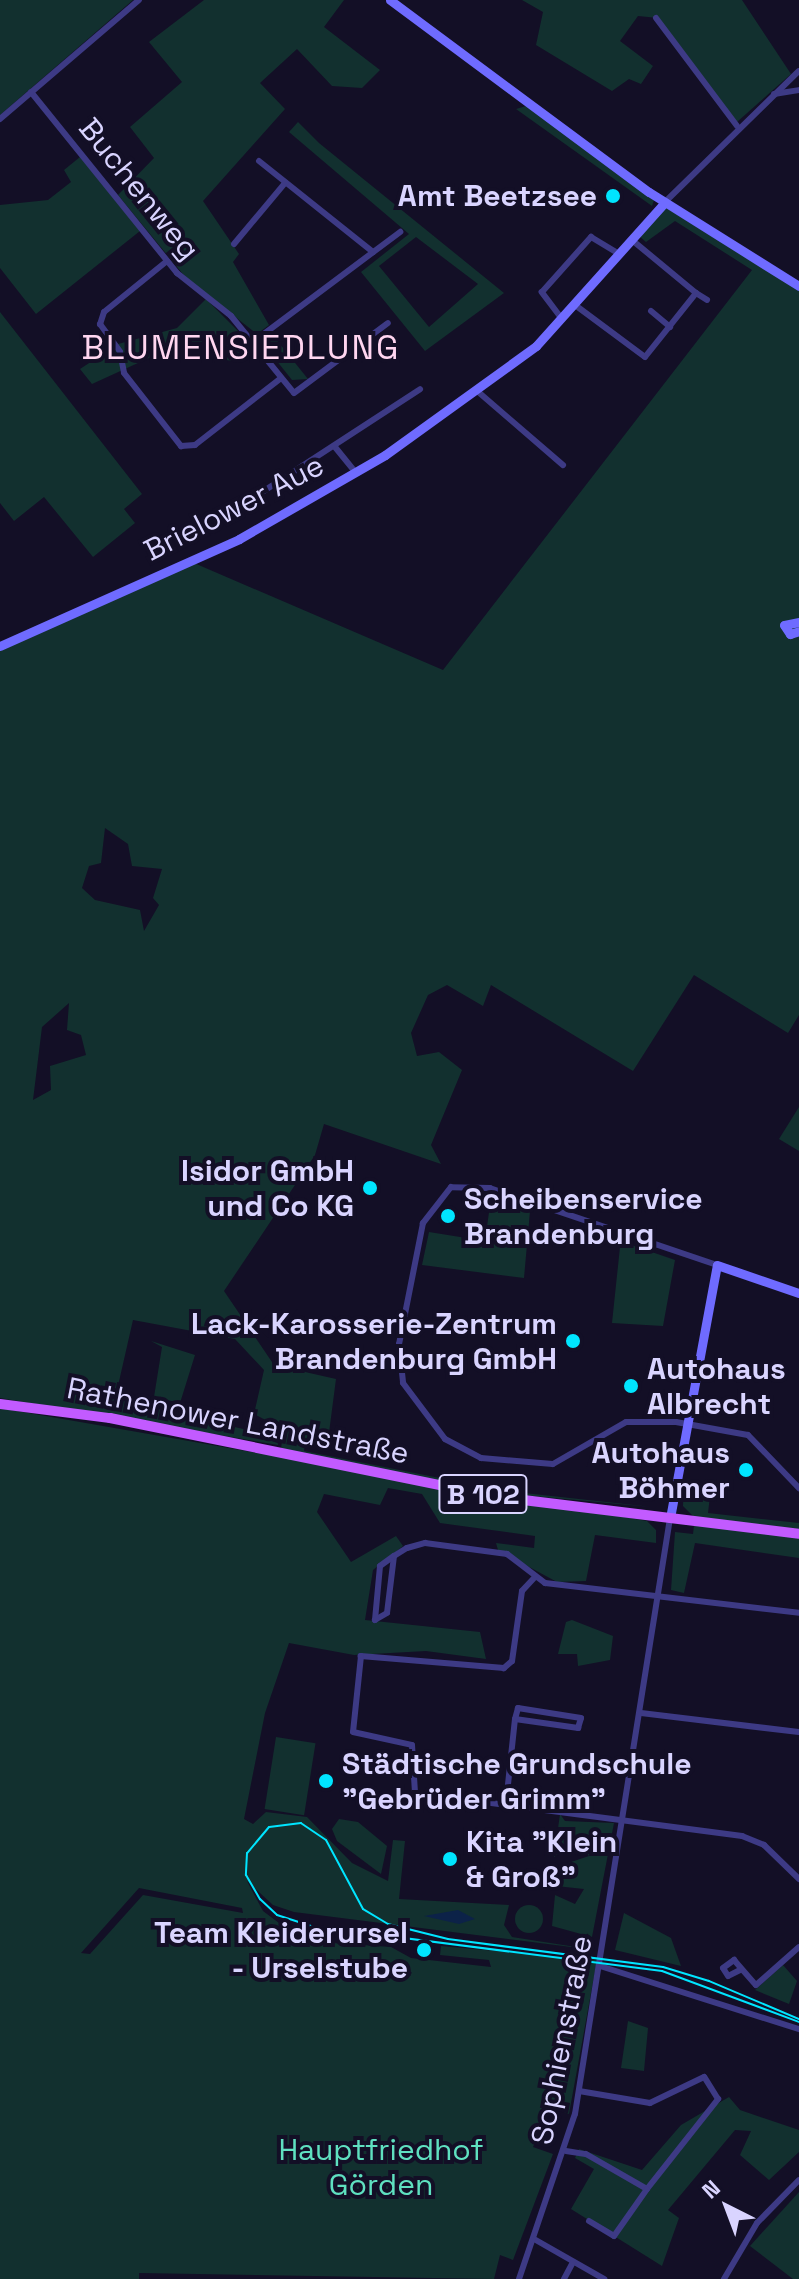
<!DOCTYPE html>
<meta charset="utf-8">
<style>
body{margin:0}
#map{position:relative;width:799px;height:2279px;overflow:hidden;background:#130f26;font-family:"Space Grotesk",sans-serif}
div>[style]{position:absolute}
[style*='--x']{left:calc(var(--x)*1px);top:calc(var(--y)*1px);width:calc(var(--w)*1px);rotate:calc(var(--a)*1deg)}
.green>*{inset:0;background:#12302f;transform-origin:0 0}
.round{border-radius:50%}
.water>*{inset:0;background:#0c2248}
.street>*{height:6px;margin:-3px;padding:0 3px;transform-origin:3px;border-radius:3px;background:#3d3a85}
.secondary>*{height:9px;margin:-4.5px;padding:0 4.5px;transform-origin:4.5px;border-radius:4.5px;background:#6f6bff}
.primary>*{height:10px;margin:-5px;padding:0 5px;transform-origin:5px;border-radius:5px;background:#c25bff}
.tram>*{height:2px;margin:-1px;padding:0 1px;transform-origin:1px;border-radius:1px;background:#00e5ff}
.dots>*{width:22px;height:22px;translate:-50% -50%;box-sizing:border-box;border:4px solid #130f26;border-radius:50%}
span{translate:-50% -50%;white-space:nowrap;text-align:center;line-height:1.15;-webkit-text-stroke:8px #130f26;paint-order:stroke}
.shield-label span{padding:2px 6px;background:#130f26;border:2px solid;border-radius:6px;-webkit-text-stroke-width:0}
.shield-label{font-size:28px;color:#d9d4ff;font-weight:700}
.street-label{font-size:30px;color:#d9d4ff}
.poi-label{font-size:30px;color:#d9d4ff;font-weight:700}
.right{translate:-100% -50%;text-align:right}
.left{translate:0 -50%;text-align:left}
.park-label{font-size:30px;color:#5fe0c0}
.quarter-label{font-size:34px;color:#ffd6f0;letter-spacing:2px}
.north{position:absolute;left:687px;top:2167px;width:80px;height:80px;-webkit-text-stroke:6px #130f26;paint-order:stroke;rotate:318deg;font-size:22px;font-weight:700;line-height:32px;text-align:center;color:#d9d4ff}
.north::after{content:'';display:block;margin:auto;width:28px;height:36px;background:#d9d4ff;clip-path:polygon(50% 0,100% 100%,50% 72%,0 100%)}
</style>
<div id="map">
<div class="green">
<i style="clip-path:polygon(0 0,133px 0,0 115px)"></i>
<i style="clip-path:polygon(204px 0,344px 0,324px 27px,380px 70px,362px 88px,332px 86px,297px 49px,260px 83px,285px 109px,203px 201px,239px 254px,233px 262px,269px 325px,257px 334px,187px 279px,118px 195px,154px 158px,130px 127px,182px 82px,149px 42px)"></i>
<i style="clip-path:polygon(522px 0,742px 0,791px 74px,737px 122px,658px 18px,638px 16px,620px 41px,653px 66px,641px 84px,629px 79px,612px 91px,536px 45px,543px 12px)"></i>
<i style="clip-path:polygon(526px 106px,654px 200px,652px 206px,516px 109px)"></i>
<i style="clip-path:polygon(evenodd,298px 122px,319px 143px,504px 293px,425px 351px,361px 272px,409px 234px,289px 132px,298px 122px,416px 237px,478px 284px,429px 327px,379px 266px,416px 237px)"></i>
<i style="clip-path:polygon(80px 157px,140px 231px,36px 314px,0 268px,0 205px,48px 200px,71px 182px,64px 170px)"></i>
<i style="clip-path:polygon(evenodd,665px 207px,799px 290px,799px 1015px,788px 1033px,694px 975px,633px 1071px,491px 985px,483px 1006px,447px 985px,428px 995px,411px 1033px,417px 1056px,439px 1052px,462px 1070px,431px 1145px,441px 1164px,324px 1124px,315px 1155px,224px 1291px,274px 1365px,336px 1379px,327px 1448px,305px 1443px,304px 1451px,505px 1491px,652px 1507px,489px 1492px,281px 1450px,283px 1429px,254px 1414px,264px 1370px,235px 1339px,133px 1320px,115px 1399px,260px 1433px,263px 1425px,275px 1427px,278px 1445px,0 1398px,0 649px,194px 563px,443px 670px,752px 270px,675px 221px,646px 242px,639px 236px,665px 207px,105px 828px,128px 844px,132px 866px,162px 869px,153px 898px,159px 905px,144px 931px,140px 910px,95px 900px,82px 888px,89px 866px,101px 863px,105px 828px,665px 207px,69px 1003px,67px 1030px,81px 1035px,86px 1055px,50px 1066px,51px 1090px,33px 1100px,42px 1027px,69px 1003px)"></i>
<i style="clip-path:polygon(206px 299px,254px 347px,234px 361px,162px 352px,92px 384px,80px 369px,118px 344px,177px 328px)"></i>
<i style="clip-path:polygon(0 312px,142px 494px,124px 509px,135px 523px,93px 557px,44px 497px,14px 521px,0 503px)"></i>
<i style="clip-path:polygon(271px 333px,308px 379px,292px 380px,264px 345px)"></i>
<i style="clip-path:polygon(799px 1107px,799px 1151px,779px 1139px)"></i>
<i style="clip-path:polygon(491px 1198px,530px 1211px,524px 1278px,422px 1265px,429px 1232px,485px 1241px)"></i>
<i style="clip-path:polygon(608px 1237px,675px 1260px,663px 1326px,612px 1323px,620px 1247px,606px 1245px)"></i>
<i style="clip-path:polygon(151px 1341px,195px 1355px,180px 1403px,154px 1397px,162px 1347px)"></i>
<i style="clip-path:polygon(evenodd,0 1408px,647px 1521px,656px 1530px,656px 1543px,595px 1535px,586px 1581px,557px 1582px,498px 1550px,496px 1543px,534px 1548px,535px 1536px,440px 1523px,422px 1494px,388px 1488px,380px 1505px,324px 1494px,317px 1512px,351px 1562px,396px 1536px,403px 1546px,373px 1570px,365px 1620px,480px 1632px,486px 1659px,426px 1651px,354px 1655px,289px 1643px,265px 1713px,244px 1819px,253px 1824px,266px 1812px,307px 1817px,352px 1863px,388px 1881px,393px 1840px,405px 1841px,399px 1899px,509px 1905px,504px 1925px,512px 1937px,595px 1950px,294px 1912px,273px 1905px,247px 1881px,263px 1911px,303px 1941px,391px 1947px,411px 1958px,491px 1967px,489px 1960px,440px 1955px,441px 1946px,597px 1960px,569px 2114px,551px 2107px,536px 2140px,533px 2147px,553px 2154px,513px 2260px,500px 2255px,494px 2279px,139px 2273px,139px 2279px,0 2279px,0 1408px,139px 1888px,242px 1908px,243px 1913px,143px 1895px,90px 1954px,81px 1953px,139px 1888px)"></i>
<i style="clip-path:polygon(684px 1479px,691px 1480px,692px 1497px,706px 1499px,711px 1487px,708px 1513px,799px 1523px,799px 1529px,694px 1517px,683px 1506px)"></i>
<i style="clip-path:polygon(694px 1525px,799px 1537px,799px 1558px,695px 1543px,684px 1593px,671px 1590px,675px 1532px,693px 1534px)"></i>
<i style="clip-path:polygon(572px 1620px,613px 1636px,610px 1660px,578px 1666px,577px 1654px,558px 1654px,566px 1622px)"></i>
<i style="left:276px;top:1737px;width:40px;height:73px;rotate:9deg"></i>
<i style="clip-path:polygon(560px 1814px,565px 1821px,614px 1823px,592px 1937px,552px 1926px,555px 1895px,575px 1904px,584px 1889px,556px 1886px,559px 1866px,589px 1856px,577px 1842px,554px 1857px)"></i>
<i style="clip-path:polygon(339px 1819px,358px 1822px,387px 1846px,381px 1874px,337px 1841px,332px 1829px)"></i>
<i class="round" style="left:515px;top:1905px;width:28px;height:28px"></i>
<i style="clip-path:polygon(624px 1913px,671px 1938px,681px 1966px,615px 1950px)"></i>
<i style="clip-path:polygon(783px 1965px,797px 1981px,789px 2004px,755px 1990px)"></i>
<i style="clip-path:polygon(628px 2021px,648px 2028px,644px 2071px,621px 2068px)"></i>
<i style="clip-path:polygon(729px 2097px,740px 2110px,799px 2130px,799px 2152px,769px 2180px,740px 2155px,751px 2131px,735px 2130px,668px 2210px,679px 2218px,662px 2266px,571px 2209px,594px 2169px,575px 2158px,579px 2149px,642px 2170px,681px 2125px)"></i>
<i style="clip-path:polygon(799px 2192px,799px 2279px,793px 2279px,750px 2246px)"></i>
</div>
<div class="water">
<i style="clip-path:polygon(458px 1910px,475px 1919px,459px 1924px,424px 1916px)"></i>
</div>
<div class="street">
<i style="--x:656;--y:18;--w:135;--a:53.1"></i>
<i style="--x:31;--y:92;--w:233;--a:51.1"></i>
<i style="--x:177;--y:273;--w:69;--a:38.5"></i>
<i style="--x:231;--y:316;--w:99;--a:50.7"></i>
<i style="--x:294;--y:393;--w:117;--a:-36.7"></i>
<i style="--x:774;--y:94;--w:25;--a:-9"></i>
<i style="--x:0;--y:119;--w:183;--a:-40.6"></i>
<i style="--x:259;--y:161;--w:146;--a:38.6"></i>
<i style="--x:665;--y:202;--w:187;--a:-44.4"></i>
<i style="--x:234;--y:244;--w:80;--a:-50.1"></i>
<i style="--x:167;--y:261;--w:81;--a:141"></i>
<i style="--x:104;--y:312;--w:13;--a:108"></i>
<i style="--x:100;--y:324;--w:34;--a:54"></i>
<i style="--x:120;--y:352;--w:21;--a:79"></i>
<i style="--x:124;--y:373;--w:93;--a:52"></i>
<i style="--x:181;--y:446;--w:14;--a:-4"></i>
<i style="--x:195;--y:445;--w:109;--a:-37.9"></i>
<i style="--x:696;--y:293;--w:13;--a:32"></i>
<i style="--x:575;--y:305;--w:87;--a:36.6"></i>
<i style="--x:645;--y:357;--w:82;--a:-51.4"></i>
<i style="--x:696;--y:293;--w:83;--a:-140.4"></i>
<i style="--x:651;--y:311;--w:25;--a:40"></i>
<i style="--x:562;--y:319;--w:34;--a:-127"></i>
<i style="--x:542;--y:292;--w:74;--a:-48.3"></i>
<i style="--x:591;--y:237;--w:33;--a:31"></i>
<i style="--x:253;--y:342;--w:184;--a:-36.8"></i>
<i style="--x:476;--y:390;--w:115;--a:40.8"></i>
<i style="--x:335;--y:447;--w:33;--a:51"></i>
<i style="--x:250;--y:500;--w:203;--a:-33.1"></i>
<i style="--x:717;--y:1265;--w:240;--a:-161.3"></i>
<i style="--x:490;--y:1188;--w:39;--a:-179"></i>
<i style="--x:451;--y:1187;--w:46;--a:127.9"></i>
<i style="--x:423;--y:1223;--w:123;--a:101.2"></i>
<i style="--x:399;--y:1344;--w:39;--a:84"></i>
<i style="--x:403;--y:1383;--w:70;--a:53.1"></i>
<i style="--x:445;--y:1439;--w:41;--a:27.8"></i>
<i style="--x:481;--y:1458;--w:72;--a:4.8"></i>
<i style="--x:553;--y:1464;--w:84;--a:-29.9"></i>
<i style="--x:626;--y:1422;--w:50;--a:0"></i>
<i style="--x:676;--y:1422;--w:73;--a:10.2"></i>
<i style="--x:748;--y:1435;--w:74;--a:46.1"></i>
<i style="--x:394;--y:1556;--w:57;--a:97"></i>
<i style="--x:387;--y:1613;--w:14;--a:150"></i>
<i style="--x:375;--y:1620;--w:54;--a:-84.7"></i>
<i style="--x:380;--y:1566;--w:17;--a:-36"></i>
<i style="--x:394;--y:1556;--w:15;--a:-32"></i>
<i style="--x:407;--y:1548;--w:19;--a:-16"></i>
<i style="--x:425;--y:1543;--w:83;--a:7.6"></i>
<i style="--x:507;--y:1554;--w:48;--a:37.3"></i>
<i style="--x:545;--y:1583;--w:256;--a:6.7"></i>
<i style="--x:535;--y:1577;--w:19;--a:133"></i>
<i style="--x:522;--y:1591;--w:71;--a:98.1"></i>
<i style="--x:512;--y:1661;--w:11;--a:139"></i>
<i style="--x:504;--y:1668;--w:144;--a:-175.2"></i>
<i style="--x:361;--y:1656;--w:76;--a:96"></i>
<i style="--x:353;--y:1732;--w:60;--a:12.4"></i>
<i style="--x:412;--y:1745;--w:48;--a:86.4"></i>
<i style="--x:415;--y:1793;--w:330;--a:7.5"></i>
<i style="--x:742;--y:1836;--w:24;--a:22"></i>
<i style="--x:764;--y:1845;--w:49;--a:44.2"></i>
<i style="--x:641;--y:1713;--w:159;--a:6.9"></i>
<i style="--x:506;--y:1803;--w:84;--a:-83.9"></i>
<i style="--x:515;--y:1719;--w:64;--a:8.1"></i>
<i style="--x:578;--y:1728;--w:10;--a:-73"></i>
<i style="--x:581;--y:1718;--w:64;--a:-171"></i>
<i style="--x:518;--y:1708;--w:11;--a:105"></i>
<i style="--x:600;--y:1966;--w:209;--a:17.6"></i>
<i style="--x:740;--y:1970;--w:13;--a:153"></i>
<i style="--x:728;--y:1976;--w:9;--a:-122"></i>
<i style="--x:723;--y:1968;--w:14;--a:-36"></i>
<i style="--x:734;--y:1960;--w:33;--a:49"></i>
<i style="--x:756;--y:1985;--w:57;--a:-41.5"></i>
<i style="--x:566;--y:2151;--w:20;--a:9"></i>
<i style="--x:586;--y:2154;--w:70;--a:29.8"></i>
<i style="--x:647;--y:2189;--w:115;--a:-51.7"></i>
<i style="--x:718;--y:2099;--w:26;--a:-122"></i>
<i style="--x:704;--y:2077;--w:60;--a:154.3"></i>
<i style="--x:650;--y:2103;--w:72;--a:-170.4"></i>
<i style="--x:589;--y:2221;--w:29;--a:31"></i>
<i style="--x:614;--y:2236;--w:57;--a:-54.9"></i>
<i style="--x:534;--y:2239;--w:81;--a:29.7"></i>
<i style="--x:519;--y:2279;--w:174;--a:-71.3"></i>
<i style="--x:575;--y:2114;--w:604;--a:-80.94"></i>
<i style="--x:564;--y:2279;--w:19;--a:-62"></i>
<i style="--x:724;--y:2279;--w:65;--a:-59.5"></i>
<i style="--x:757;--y:2223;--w:60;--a:-45.7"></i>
</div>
<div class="secondary">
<i style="--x:390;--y:0;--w:322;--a:36.6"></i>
<i style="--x:649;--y:192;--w:177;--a:32.1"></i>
<i style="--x:799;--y:622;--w:15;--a:169"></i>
<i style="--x:784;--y:625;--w:11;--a:56"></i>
<i style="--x:790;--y:634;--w:9;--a:-18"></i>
<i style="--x:0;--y:646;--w:262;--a:-24.1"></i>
<i style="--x:239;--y:539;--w:168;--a:-29.9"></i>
<i style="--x:385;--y:455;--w:186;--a:-35.8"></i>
<i style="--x:536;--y:346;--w:193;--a:-48.1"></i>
<i style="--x:670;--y:1518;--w:257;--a:-79.5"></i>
<i style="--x:717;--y:1265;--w:87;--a:18.9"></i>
</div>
<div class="primary">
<i style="--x:0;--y:1404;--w:111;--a:7.3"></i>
<i style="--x:110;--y:1418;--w:397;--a:11.5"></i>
<i style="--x:499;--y:1497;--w:302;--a:7"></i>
</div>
<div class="tram">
<i style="--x:799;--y:2019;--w:98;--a:-157.1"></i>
<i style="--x:709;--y:1981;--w:48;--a:-163.1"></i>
<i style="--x:663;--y:1967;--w:217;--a:-172.6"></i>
<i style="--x:448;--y:1939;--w:62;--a:-166"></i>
<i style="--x:388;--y:1924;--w:29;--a:-149"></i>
<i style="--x:363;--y:1909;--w:78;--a:-118.2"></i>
<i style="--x:326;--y:1840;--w:30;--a:-146"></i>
<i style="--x:301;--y:1823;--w:32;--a:173"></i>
<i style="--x:269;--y:1827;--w:34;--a:130"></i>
<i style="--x:247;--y:1853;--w:22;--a:93"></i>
<i style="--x:246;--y:1875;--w:28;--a:60"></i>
<i style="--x:260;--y:1899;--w:23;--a:43"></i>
<i style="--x:277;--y:1915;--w:35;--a:18"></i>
<i style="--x:310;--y:1926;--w:355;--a:7.3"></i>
<i style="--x:662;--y:1971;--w:146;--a:20.4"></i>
</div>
<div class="dots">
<i style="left:613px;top:196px;background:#00e5ff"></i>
<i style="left:370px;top:1188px;background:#00e5ff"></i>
<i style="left:448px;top:1216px;background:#00e5ff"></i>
<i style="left:573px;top:1341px;background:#00e5ff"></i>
<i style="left:631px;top:1386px;background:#00e5ff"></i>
<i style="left:746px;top:1470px;background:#00e5ff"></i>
<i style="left:326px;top:1781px;background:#00e5ff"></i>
<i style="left:450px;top:1859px;background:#00e5ff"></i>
<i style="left:424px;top:1950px;background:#00e5ff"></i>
</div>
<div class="shield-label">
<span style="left:483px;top:1494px">B 102</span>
</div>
<div class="street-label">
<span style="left:139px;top:189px;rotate:51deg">Buchenweg</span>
<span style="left:234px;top:508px;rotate:-27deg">Brielower Aue</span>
<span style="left:238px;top:1421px;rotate:11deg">Rathenower Landstraße</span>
<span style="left:562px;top:2040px;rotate:-79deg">Sophienstraße</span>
</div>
<div class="poi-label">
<span class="right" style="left:597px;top:196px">Amt Beetzsee</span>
<span class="right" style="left:354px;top:1188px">Isidor GmbH<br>und Co KG</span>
<span class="left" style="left:464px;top:1216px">Scheibenservice<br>Brandenburg</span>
<span class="right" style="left:557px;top:1341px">Lack-Karosserie-Zentrum<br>Brandenburg GmbH</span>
<span class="left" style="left:647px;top:1386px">Autohaus<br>Albrecht</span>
<span class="right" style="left:730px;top:1470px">Autohaus<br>Böhmer</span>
<span class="left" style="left:342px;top:1781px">Städtische Grundschule<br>"Gebrüder Grimm"</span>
<span class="left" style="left:466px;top:1859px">Kita "Klein<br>&amp; Groß"</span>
<span class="right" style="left:408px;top:1950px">Team Kleiderursel<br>- Urselstube</span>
</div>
<div class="park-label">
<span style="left:381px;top:2167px">Hauptfriedhof<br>Görden</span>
</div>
<div class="quarter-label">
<span style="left:241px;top:348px">BLUMENSIEDLUNG</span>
</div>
<div class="north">N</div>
</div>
